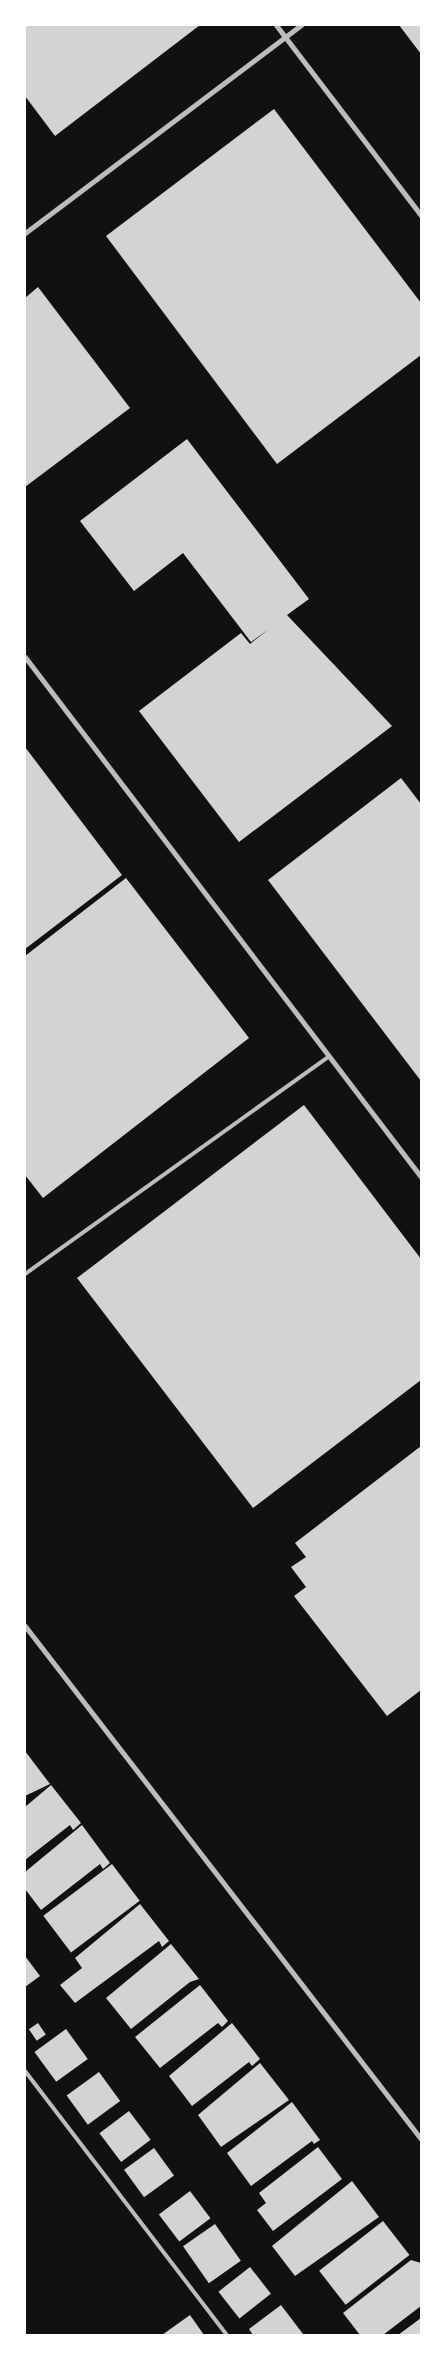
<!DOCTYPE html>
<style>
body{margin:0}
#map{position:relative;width:446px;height:2360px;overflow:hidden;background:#111;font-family:"Source Serif 4",serif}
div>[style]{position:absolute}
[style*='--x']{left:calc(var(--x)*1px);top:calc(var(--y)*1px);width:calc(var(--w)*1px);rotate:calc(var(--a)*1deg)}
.building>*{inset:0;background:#d3d3d3;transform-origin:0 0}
.service>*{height:4px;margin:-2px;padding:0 2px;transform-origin:2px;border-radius:2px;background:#bcbcbc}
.minor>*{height:5px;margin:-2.5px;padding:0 2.5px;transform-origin:2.5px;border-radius:2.5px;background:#bcbcbc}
span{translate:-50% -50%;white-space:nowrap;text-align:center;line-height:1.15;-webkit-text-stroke:5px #fff;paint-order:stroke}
.frame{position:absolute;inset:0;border:26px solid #fff;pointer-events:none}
</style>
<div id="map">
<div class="building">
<i style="clip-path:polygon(25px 25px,200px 25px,55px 136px,25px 96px)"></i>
<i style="clip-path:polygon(399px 25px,421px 25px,421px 54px)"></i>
<i style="clip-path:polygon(274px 109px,421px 303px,421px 355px,277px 464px,106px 236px)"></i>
<i style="clip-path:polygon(38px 287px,130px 408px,25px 487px,25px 298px)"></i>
<i style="clip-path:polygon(187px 439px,309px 599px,287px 615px,392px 726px,239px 842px,139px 711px,241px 633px,250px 644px,269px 629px,251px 642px,183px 553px,134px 591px,80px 521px)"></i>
<i style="clip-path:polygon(25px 747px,122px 875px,25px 949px)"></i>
<i style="clip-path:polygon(401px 778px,421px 804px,421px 1081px,268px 880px)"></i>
<i style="clip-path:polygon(126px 878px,249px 1038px,43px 1198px,25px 1175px,25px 956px)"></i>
<i style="clip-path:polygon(304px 1105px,421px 1259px,421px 1380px,253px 1508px,77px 1278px)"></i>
<i style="clip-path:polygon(421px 1446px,421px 1690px,387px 1716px,294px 1596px,306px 1587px,291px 1567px,306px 1557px,295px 1543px)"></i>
<i style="clip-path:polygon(25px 1751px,50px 1784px,25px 1796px)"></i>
<i style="clip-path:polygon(51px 1785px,81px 1823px,73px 1830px,70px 1825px,25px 1860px,25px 1807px)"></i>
<i style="clip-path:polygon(82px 1825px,110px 1863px,103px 1869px,100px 1864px,41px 1910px,25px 1889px,25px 1872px)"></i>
<i style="left:112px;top:1864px;width:46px;height:86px;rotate:53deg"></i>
<i style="clip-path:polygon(140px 1904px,169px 1941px,162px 1947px,159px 1941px,75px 2003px,60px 1985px,82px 1968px,75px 1958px)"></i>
<i style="clip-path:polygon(171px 1944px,199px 1979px,190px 1982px,131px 2029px,106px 1998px)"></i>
<i style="clip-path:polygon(25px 1956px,40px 1976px,25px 1987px)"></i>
<i style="clip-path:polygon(200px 1985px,228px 2021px,222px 2027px,218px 2023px,160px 2068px,135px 2037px)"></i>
<i style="left:38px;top:2023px;width:14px;height:11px;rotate:56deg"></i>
<i style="clip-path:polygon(232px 2023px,260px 2059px,252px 2066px,249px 2062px,192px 2106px,169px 2076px)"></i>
<i style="left:66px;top:2029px;width:37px;height:39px;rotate:54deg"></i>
<i style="clip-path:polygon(260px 2063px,289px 2100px,221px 2147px,198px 2115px)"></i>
<i style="left:99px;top:2072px;width:36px;height:40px;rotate:54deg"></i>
<i style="clip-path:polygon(292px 2102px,320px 2140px,314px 2144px,312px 2141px,251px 2186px,227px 2153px)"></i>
<i style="left:129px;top:2111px;width:36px;height:37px;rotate:53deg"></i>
<i style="clip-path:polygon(318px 2147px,342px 2179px,273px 2231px,257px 2210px,266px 2203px,259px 2193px)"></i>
<i style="left:154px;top:2148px;width:34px;height:37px;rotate:54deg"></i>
<i style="clip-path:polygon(352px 2181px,379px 2217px,295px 2276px,272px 2246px)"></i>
<i style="left:190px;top:2191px;width:34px;height:39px;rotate:53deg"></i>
<i style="left:383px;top:2221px;width:43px;height:81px;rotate:52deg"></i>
<i style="left:215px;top:2224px;width:45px;height:39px;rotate:55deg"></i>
<i style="clip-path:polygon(411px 2260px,421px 2263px,421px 2306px,383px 2335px,360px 2335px,343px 2313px)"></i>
<i style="left:250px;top:2267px;width:34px;height:40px;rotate:52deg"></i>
<i style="clip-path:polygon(281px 2305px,303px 2334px,253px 2335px,249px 2329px)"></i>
<i style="clip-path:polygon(190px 2315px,204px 2335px,162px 2335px)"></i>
<i style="clip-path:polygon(421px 2318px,421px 2335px,398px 2335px)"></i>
</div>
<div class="service">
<i style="--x:25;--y:1274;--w:374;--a:-35.6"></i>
<i style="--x:25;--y:2071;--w:332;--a:52.6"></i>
</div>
<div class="minor">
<i style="--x:276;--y:25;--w:239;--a:52.7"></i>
<i style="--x:25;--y:233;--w:346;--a:-37"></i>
<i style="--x:25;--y:657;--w:654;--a:52.71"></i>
<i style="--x:25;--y:1626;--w:648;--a:52.33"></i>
</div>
<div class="frame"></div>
</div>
